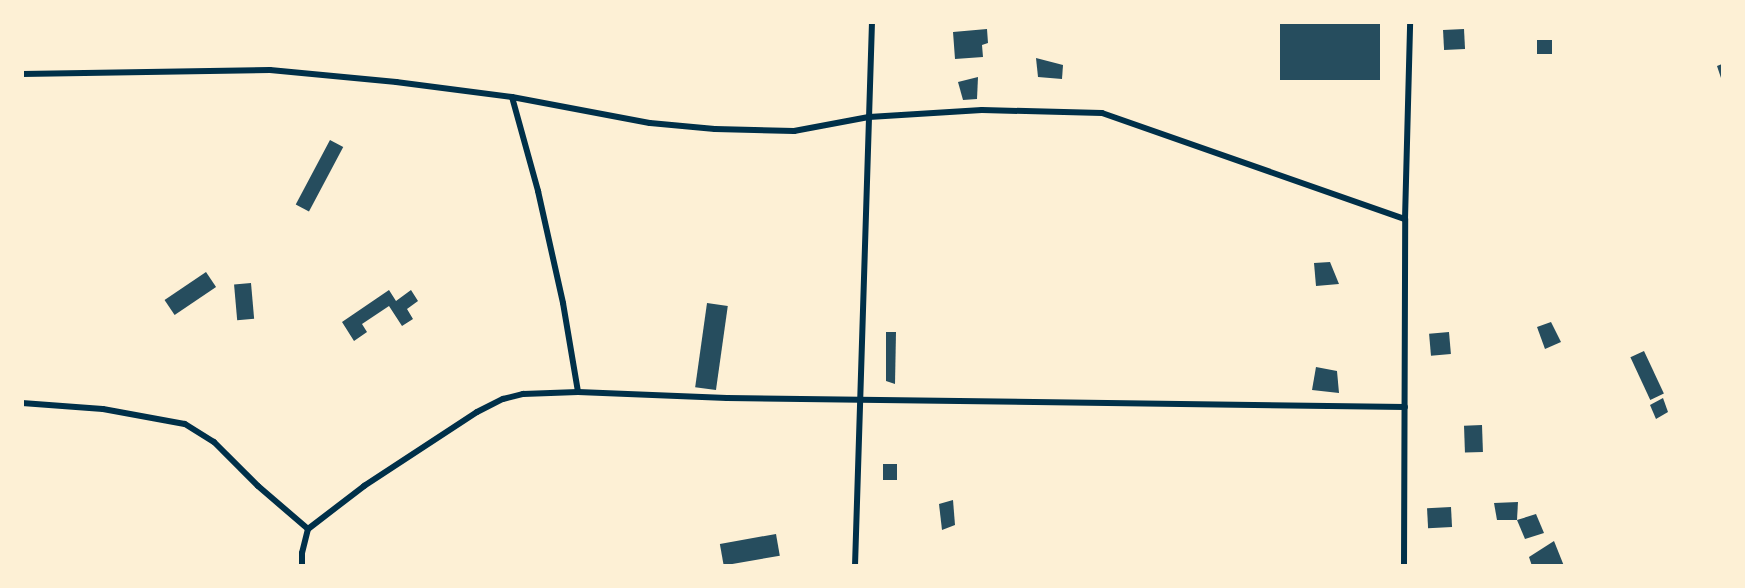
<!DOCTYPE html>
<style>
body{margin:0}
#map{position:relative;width:1745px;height:588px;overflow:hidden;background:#fdf0d5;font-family:Bitter,serif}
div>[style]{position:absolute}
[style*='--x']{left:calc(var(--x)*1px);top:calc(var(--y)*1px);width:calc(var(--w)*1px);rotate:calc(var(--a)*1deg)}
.building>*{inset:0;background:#264d5e;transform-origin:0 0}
.minor>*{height:6px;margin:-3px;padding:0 3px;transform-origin:3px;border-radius:3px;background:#003049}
span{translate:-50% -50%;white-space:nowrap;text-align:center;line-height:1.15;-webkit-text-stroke:6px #fdf0d5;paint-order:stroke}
.frame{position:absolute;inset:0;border:24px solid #fdf0d5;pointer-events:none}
</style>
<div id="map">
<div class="building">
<i style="left:1280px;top:22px;width:100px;height:58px"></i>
<i style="clip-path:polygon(987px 29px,988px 43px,982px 45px,983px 57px,955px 59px,953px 32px)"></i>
<i style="left:1464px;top:29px;width:20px;height:21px;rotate:87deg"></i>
<i style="left:1537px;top:40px;width:15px;height:14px"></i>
<i style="clip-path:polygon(1036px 58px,1063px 65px,1062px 79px,1038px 77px)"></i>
<i style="clip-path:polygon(1722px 64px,1722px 81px,1717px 66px)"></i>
<i style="clip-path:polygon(978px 77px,977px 99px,963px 100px,958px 82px)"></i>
<i style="left:330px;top:140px;width:15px;height:73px;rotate:28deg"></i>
<i style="clip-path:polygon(1330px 262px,1339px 284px,1316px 286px,1314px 263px)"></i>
<i style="left:206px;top:272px;width:18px;height:50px;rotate:56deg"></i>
<i style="left:251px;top:283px;width:36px;height:17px;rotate:85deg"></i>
<i style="clip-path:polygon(389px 290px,396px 301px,411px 290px,418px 301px,407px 309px,413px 319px,402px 326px,389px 306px,362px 324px,367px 332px,354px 341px,342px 322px)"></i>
<i style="left:707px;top:303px;width:21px;height:85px;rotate:8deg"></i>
<i style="clip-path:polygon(1551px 322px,1561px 342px,1545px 349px,1537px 327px)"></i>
<i style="clip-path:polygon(886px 332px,896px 332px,895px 384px,886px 381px)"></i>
<i style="left:1449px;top:332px;width:22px;height:20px;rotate:85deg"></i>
<i style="left:1644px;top:351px;width:47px;height:15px;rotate:65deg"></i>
<i style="clip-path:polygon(1316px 367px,1337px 371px,1339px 393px,1312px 390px)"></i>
<i style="clip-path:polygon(1663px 398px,1668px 412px,1656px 419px,1650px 405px)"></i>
<i style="left:1482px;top:425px;width:27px;height:18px;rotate:88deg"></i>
<i style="left:883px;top:464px;width:14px;height:16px"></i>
<i style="clip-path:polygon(953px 500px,955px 525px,942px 530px,939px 504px)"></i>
<i style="clip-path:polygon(1518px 502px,1517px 520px,1497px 520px,1494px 503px)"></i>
<i style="left:1451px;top:507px;width:20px;height:24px;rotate:87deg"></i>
<i style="clip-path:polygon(1536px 514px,1544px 533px,1525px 539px,1517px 520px)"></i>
<i style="left:776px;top:534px;width:22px;height:57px;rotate:80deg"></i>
<i style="clip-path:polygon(1554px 541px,1564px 566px,1532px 566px,1529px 557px)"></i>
</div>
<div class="minor">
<i style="--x:22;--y:74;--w:248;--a:-0.9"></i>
<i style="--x:270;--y:70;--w:127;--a:5.4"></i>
<i style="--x:396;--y:82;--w:117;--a:7.4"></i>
<i style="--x:512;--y:97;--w:140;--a:10.7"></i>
<i style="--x:650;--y:123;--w:65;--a:5.3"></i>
<i style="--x:715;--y:129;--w:79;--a:1.5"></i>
<i style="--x:794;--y:131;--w:76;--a:-10.6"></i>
<i style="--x:869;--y:117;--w:113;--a:-3.5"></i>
<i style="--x:982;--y:110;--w:120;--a:1.4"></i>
<i style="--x:1102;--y:113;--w:321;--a:19.3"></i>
<i style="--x:512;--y:97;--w:98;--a:74.5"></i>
<i style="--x:538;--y:191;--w:115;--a:77.4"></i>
<i style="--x:563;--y:303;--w:90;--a:80.4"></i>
<i style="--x:22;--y:403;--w:81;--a:4.2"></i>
<i style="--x:103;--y:409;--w:83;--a:10.4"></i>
<i style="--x:185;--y:424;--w:34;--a:32"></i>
<i style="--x:214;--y:442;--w:62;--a:45"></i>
<i style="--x:258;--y:486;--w:66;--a:40.7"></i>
<i style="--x:302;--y:566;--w:13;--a:-90"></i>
<i style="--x:302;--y:553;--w:25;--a:-76"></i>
<i style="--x:308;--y:529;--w:71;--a:-37.5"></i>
<i style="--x:364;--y:486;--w:135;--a:-33.2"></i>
<i style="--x:477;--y:412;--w:29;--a:-27"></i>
<i style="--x:503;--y:399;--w:21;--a:-14"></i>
<i style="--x:523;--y:394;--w:55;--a:-2.1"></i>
<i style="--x:578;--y:392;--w:149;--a:2.3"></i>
<i style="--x:727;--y:398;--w:678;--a:0.76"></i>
<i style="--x:855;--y:566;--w:544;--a:-88.21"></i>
<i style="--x:1404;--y:566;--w:347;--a:-89.8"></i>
<i style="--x:1405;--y:219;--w:197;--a:-88.5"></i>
</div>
<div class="frame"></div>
</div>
